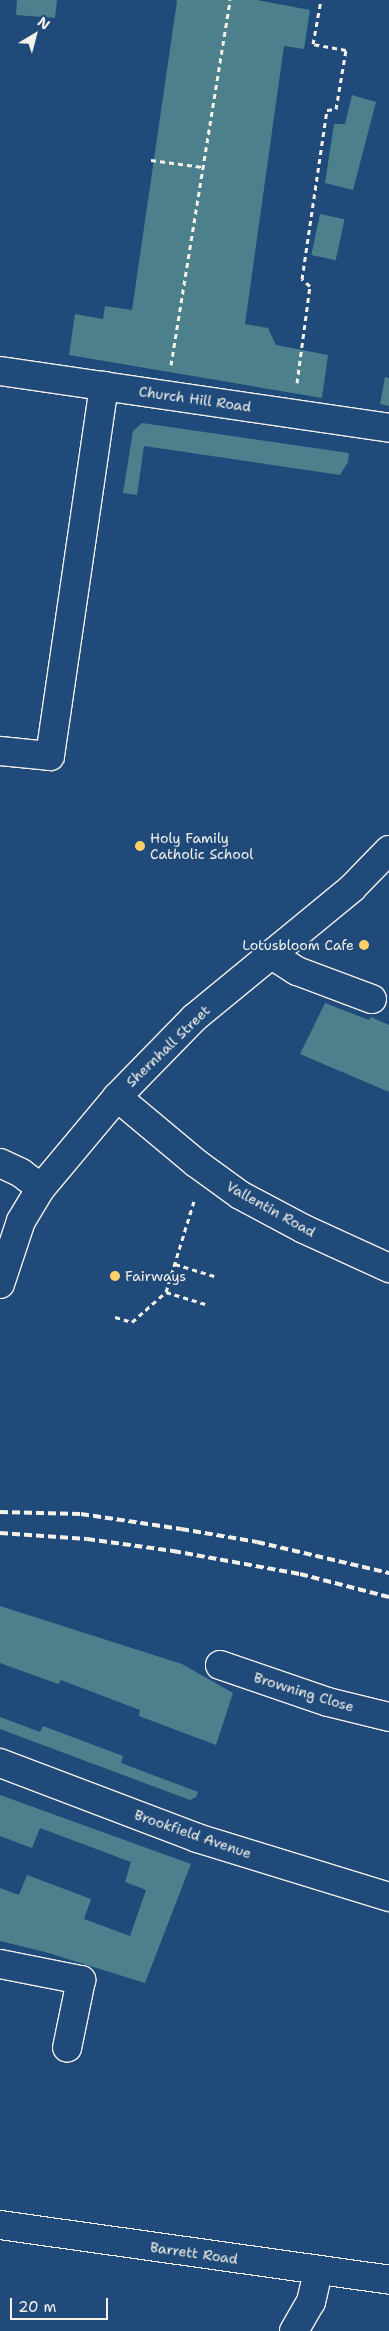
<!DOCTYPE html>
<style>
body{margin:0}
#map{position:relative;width:389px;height:2331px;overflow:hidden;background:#1f4a7a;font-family:"Shantell Sans",sans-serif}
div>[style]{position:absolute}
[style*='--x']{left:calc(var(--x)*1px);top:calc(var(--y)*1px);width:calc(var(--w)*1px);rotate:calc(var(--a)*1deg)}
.green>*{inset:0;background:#4c808d;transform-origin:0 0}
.path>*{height:3px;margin-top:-1.5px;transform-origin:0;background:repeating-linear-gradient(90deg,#f4f1e8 0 5px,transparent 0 9px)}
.roads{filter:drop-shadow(1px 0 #f4f1e8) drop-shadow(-1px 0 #f4f1e8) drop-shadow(0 1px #f4f1e8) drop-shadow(0 -1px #f4f1e8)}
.minor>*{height:28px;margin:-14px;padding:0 14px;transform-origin:14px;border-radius:14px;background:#1f4a7a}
.rail>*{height:4px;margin-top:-2px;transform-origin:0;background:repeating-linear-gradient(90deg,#f4f1e8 0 8px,transparent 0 12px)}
.dots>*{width:14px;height:14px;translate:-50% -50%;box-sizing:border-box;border:2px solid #1f4a7a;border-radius:50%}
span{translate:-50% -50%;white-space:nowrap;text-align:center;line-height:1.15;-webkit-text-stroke:4px #1f4a7a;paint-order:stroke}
.street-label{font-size:14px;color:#f4f1e8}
.poi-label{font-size:14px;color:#f4f1e8}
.left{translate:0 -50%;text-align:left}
.right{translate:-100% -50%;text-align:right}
.north{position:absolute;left:10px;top:10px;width:50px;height:50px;-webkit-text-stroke:4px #1f4a7a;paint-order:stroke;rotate:37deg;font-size:14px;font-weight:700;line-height:20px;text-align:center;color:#f4f1e8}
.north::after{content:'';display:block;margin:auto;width:18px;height:22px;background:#f4f1e8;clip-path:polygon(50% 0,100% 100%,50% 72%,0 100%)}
.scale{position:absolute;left:10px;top:2298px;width:98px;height:22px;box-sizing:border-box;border:2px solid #f4f1e8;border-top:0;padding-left:6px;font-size:15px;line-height:18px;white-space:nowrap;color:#f4f1e8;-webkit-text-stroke:4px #1f4a7a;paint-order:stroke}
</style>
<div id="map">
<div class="green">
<i style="clip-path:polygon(17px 0,57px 0,55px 18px,16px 15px)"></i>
<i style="clip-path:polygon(174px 0,257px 0,310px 10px,304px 49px,284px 46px,245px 324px,268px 328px,276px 345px,328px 355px,322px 398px,69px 355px,75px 314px,103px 319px,105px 306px,132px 310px,177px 1px)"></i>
<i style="clip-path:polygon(352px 95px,376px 102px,353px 190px,325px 183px,334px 124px,345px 124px)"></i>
<i style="left:320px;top:214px;width:25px;height:42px;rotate:12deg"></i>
<i style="clip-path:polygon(385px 377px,389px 378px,389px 406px,380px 404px)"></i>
<i style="clip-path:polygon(142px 423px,349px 453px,348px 462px,340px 475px,144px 446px,137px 495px,123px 493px,133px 431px)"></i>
<i style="clip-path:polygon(325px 1003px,369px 1020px,371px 1017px,389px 1025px,389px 1092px,300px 1054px)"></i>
<i style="clip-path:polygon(0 1606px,182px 1664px,233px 1693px,216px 1745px,139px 1716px,140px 1710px,61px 1680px,58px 1684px,0 1663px)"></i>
<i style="clip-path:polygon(0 1717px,40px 1732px,43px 1726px,123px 1756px,121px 1763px,198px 1792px,196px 1797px,190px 1800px,0 1729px)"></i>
<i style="clip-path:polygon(0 1795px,191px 1864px,145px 1983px,45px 1952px,0 1941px,0 1888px,19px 1895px,27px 1875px,91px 1899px,84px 1919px,130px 1936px,146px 1890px,125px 1882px,131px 1862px,40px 1828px,32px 1848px,0 1836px)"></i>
</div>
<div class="path">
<i style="--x:151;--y:160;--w:52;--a:7.7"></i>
<i style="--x:171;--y:365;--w:370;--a:-80.8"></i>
<i style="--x:297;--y:383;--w:98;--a:-82.4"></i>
<i style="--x:310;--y:286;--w:11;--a:-139"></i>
<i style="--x:302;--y:279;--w:171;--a:-81.6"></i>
<i style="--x:327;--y:110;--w:9;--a:-6"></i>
<i style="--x:336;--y:109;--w:60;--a:-80.4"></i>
<i style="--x:346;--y:50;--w:34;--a:-170"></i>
<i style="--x:313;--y:44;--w:45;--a:-79.7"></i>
<i style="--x:175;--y:1264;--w:41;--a:17.1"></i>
<i style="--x:166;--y:1292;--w:41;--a:17.1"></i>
<i style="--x:115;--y:1317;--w:18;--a:16"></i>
<i style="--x:132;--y:1322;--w:45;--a:-41.4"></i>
<i style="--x:166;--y:1292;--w:95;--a:-72.9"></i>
</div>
<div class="roads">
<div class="minor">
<i style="--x:0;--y:371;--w:393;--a:8.3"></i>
<i style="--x:0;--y:751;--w:50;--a:5.7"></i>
<i style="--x:50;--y:756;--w:374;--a:-81.7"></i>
<i style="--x:272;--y:955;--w:30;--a:33"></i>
<i style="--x:297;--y:971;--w:80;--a:20.5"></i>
<i style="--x:117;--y:1097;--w:103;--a:39.9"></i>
<i style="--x:196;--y:1163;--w:54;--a:36"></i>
<i style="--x:240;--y:1195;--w:72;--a:28"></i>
<i style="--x:304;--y:1229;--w:94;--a:24.6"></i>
<i style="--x:0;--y:1163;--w:23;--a:25"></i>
<i style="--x:21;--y:1173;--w:25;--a:37"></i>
<i style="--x:0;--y:1284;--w:66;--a:-71.6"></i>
<i style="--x:21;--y:1221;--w:39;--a:-59"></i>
<i style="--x:41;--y:1188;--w:119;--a:-50.1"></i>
<i style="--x:117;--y:1097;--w:110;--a:-45.7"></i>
<i style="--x:194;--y:1018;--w:205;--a:-39.4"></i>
<i style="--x:352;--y:888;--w:53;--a:-45.8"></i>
<i style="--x:220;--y:1665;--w:114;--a:18.9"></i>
<i style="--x:328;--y:1702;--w:63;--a:13.8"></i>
<i style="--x:0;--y:1763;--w:211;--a:20.8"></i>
<i style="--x:197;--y:1838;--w:201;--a:17.1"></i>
<i style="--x:0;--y:1964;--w:83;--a:11.2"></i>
<i style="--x:81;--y:1980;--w:69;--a:101.6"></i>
<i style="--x:0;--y:2225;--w:393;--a:8"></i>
<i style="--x:294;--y:2331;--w:34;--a:-60"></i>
<i style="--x:311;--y:2302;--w:32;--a:-77"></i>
</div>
</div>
<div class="rail">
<i style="--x:0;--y:1512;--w:81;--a:1.4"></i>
<i style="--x:81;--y:1514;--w:101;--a:8.5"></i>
<i style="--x:181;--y:1529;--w:77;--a:9.7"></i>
<i style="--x:257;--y:1542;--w:136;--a:13.2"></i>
<i style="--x:0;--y:1533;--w:87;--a:3.9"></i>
<i style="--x:87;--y:1539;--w:87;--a:7.9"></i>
<i style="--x:173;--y:1551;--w:129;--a:10.3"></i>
<i style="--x:300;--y:1574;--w:92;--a:14.5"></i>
</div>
<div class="dots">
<i style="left:140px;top:846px;background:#ffd166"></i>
<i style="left:364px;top:945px;background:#ffd166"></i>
<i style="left:115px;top:1276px;background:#ffd166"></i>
</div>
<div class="street-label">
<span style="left:195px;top:399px;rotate:8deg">Church Hill Road</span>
<span style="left:168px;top:1046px;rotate:-44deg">Shernhall Street</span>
<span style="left:271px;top:1209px;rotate:29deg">Vallentin Road</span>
<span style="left:304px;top:1692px;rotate:17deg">Browning Close</span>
<span style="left:193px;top:1834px;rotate:19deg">Brookfield Avenue</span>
<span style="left:194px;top:2253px;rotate:8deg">Barrett Road</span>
</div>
<div class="poi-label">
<span class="left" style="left:150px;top:846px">Holy Family<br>Catholic School</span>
<span class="right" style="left:354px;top:945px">Lotusbloom Cafe</span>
<span class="left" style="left:125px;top:1276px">Fairways</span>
</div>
<div class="north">N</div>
<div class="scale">20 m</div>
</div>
